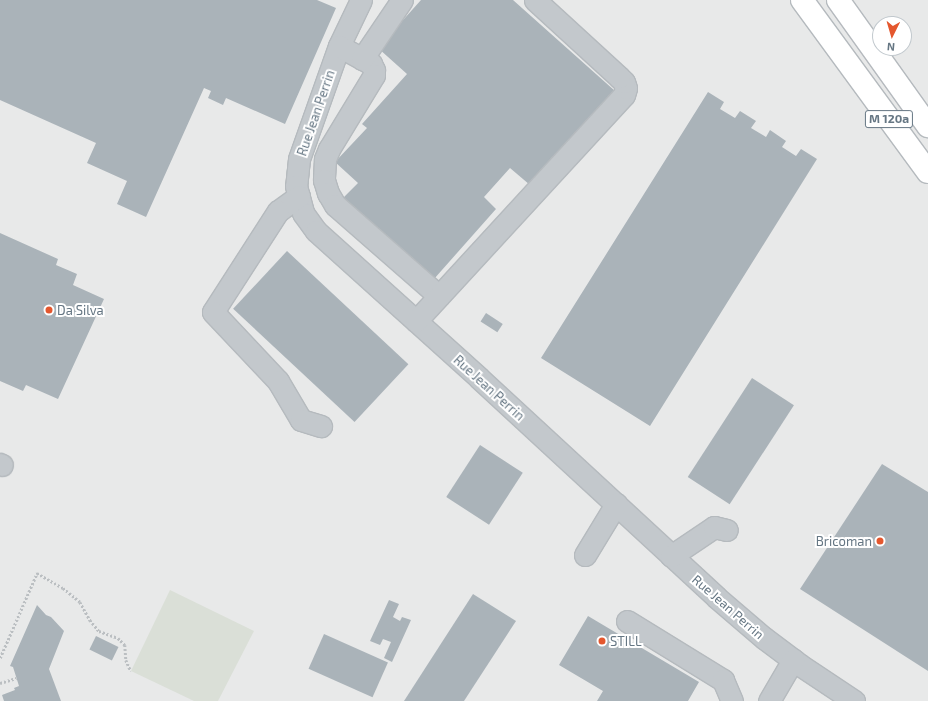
<!DOCTYPE html>
<style>
body{margin:0}
#map{position:relative;width:928px;height:701px;overflow:hidden;background:#fafaf8;font-family:"Exo 2",sans-serif}
div>[style]{position:absolute}
[style*='--x']{left:calc(var(--x)*1px);top:calc(var(--y)*1px);width:calc(var(--w)*1px);rotate:calc(var(--a)*1deg)}
.built>*{inset:0;background:#e8e9e9}
.green>*{inset:0;background:#dadfd7}
.building>*{inset:0;background:#aab3b9;transform-origin:0 0}
.path>*{height:2.5px;margin-top:-1.25px;transform-origin:0;background:repeating-linear-gradient(90deg,#bbbfc2 0 2px,transparent 0 4px)}
.roads{filter:drop-shadow(1px 0 #b5babe) drop-shadow(-1px 0 #b5babe) drop-shadow(0 1px #b5babe) drop-shadow(0 -1px #b5babe)}
.minor>*{height:21px;margin:-10.5px;padding:0 10.5px;transform-origin:10.5px;border-radius:10.5px;background:#c3c8cc}
.major>*{height:22px;margin:-11px;padding:0 11px;transform-origin:11px;border-radius:11px;background:#fff}
.dots>*{width:11px;height:11px;translate:-50% -50%;box-sizing:border-box;border:2px solid #fff;border-radius:50%}
span{translate:-50% -50%;white-space:nowrap;text-align:center;line-height:1.15;-webkit-text-stroke:4px #fff;paint-order:stroke}
.shield-label span{padding:1px 3px;background:#fff;border:1px solid;border-radius:3px;-webkit-text-stroke-width:0}
.shield-label{font-size:12px;color:#657683;font-weight:700}
.street-label{font-size:13px;color:#657683}
.poi-label{font-size:13px;color:#657683}
.left{translate:0 -50%;text-align:left}
.right{translate:-100% -50%;text-align:right}
.north{position:absolute;left:872px;top:16px;width:40px;height:40px;box-sizing:border-box;background:#fff;border:1px solid #c1c8cd;border-radius:50%;rotate:185deg;font-size:11px;font-weight:700;line-height:16px;text-align:center;color:#657683}
.north::after{content:'';display:block;margin:auto;width:14px;height:18px;background:#e4572e;clip-path:polygon(50% 0,100% 100%,50% 72%,0 100%)}
</style>
<div id="map">
<div class="built">
<i style="clip-path:polygon(evenodd,0 0,928px 0,928px 701px,0 701px,0 0,880px 24px,904px 24px,904px 48px,880px 48px,880px 24px)"></i>
</div>
<div class="green">
<i style="clip-path:polygon(170px 590px,254px 631px,218px 701px,194px 701px,131px 671px)"></i>
</div>
<div class="building">
<i style="clip-path:polygon(0 0,317px 0,336px 8px,285px 124px,226px 98px,223px 105px,208px 98px,211px 91px,204px 88px,146px 217px,117px 204px,127px 181px,87px 163px,96px 143px,0 100px)"></i>
<i style="clip-path:polygon(421px 0,513px 0,615px 91px,530px 185px,510px 168px,484px 197px,496px 209px,434px 279px,343px 198px,358px 183px,335px 162px,367px 128px,362px 124px,407px 74px,378px 48px)"></i>
<i style="clip-path:polygon(708px 92px,724px 102px,720px 109px,735px 118px,740px 111px,756px 121px,751px 128px,766px 137px,770px 130px,786px 141px,782px 147px,796px 156px,801px 149px,817px 159px,650px 426px,541px 358px)"></i>
<i style="clip-path:polygon(0 233px,58px 259px,56px 265px,77px 274px,73px 285px,104px 299px,58px 399px,26px 385px,23px 391px,0 381px)"></i>
<i style="left:287px;top:251px;width:166px;height:79px;rotate:43deg"></i>
<i style="left:486px;top:313px;width:20px;height:10px;rotate:33deg"></i>
<i style="left:752px;top:378px;width:50px;height:118px;rotate:33deg"></i>
<i style="left:480px;top:445px;width:51px;height:62px;rotate:33deg"></i>
<i style="clip-path:polygon(882px 464px,928px 492px,928px 671px,800px 589px)"></i>
<i style="clip-path:polygon(473px 594px,516px 621px,464px 701px,404px 701px)"></i>
<i style="clip-path:polygon(389px 600px,399px 604px,393px 617px,400px 621px,402px 617px,411px 620px,392px 662px,384px 658px,391px 642px,383px 639px,380px 645px,370px 641px)"></i>
<i style="clip-path:polygon(37px 605px,46px 615px,51px 617px,64px 631px,49px 669px,61px 701px,4px 701px,2px 695px,15px 690px,14px 688px,19px 686px,13px 667px,10px 666px)"></i>
<i style="clip-path:polygon(588px 616px,699px 682px,688px 701px,597px 701px,603px 691px,559px 665px)"></i>
<i style="left:324px;top:634px;width:70px;height:38px;rotate:24deg"></i>
<i style="left:96px;top:636px;width:25px;height:15px;rotate:26deg"></i>
</div>
<div class="path">
<i style="--x:0;--y:658;--w:93;--a:-66.5"></i>
<i style="--x:37;--y:573;--w:30;--a:30"></i>
<i style="--x:63;--y:588;--w:22;--a:39"></i>
<i style="--x:80;--y:602;--w:21;--a:61"></i>
<i style="--x:90;--y:620;--w:14;--a:51"></i>
<i style="--x:99;--y:631;--w:20;--a:20"></i>
<i style="--x:118;--y:638;--w:10;--a:45"></i>
<i style="--x:125;--y:645;--w:15;--a:86"></i>
<i style="--x:126;--y:660;--w:12;--a:66"></i>
<i style="--x:0;--y:683;--w:17;--a:-17"></i>
</div>
<div class="roads">
<div class="minor">
<i style="--x:361;--y:0;--w:51;--a:115.6"></i>
<i style="--x:339;--y:46;--w:120;--a:109.5"></i>
<i style="--x:299;--y:159;--w:27;--a:96"></i>
<i style="--x:296;--y:186;--w:28;--a:75"></i>
<i style="--x:303;--y:213;--w:22;--a:54"></i>
<i style="--x:316;--y:231;--w:219;--a:42"></i>
<i style="--x:479;--y:378;--w:323;--a:42.7"></i>
<i style="--x:716;--y:597;--w:63;--a:40.5"></i>
<i style="--x:764;--y:638;--w:45;--a:36.9"></i>
<i style="--x:800;--y:665;--w:65;--a:33.7"></i>
<i style="--x:339;--y:46;--w:37;--a:29"></i>
<i style="--x:371;--y:64;--w:7;--a:63"></i>
<i style="--x:374;--y:70;--w:5;--a:90"></i>
<i style="--x:374;--y:75;--w:87;--a:121.3"></i>
<i style="--x:329;--y:149;--w:11;--a:112"></i>
<i style="--x:325;--y:159;--w:21;--a:93"></i>
<i style="--x:324;--y:180;--w:14;--a:73"></i>
<i style="--x:328;--y:193;--w:14;--a:60"></i>
<i style="--x:335;--y:205;--w:138;--a:41.2"></i>
<i style="--x:362;--y:59;--w:71;--a:-55.9"></i>
<i style="--x:299;--y:196;--w:26;--a:144"></i>
<i style="--x:278;--y:211;--w:120;--a:122.8"></i>
<i style="--x:213;--y:312;--w:95;--a:46.7"></i>
<i style="--x:278;--y:381;--w:45;--a:59.5"></i>
<i style="--x:301;--y:420;--w:21;--a:17"></i>
<i style="--x:416;--y:321;--w:307;--a:-47.4"></i>
<i style="--x:624;--y:95;--w:7;--a:-74"></i>
<i style="--x:626;--y:88;--w:6;--a:-108"></i>
<i style="--x:624;--y:82;--w:7;--a:-135"></i>
<i style="--x:619;--y:77;--w:114;--a:-137.5"></i>
<i style="--x:0;--y:464;--w:2;--a:27"></i>
<i style="--x:585;--y:555;--w:60;--a:-58.7"></i>
<i style="--x:671;--y:556;--w:52;--a:-34"></i>
<i style="--x:714;--y:527;--w:13;--a:13"></i>
<i style="--x:627;--y:621;--w:113;--a:31.6"></i>
<i style="--x:723;--y:680;--w:23;--a:67"></i>
<i style="--x:769;--y:701;--w:48;--a:-59.7"></i>
</div>
<div class="major">
<i style="--x:802;--y:0;--w:213;--a:53.8"></i>
<i style="--x:838;--y:0;--w:155;--a:54.5"></i>
</div>
</div>
<div class="dots">
<i style="left:49px;top:310px;background:#e4572e"></i>
<i style="left:880px;top:541px;background:#e4572e"></i>
<i style="left:602px;top:641px;background:#e4572e"></i>
</div>
<div class="shield-label">
<span style="left:889px;top:119px">M 120a</span>
</div>
<div class="street-label">
<span style="left:316px;top:113px;rotate:-71deg">Rue Jean Perrin</span>
<span style="left:489px;top:388px;rotate:42deg">Rue Jean Perrin</span>
<span style="left:728px;top:607px;rotate:41deg">Rue Jean Perrin</span>
</div>
<div class="poi-label">
<span class="left" style="left:57px;top:310px">Da Silva</span>
<span class="right" style="left:872px;top:541px">Bricoman</span>
<span class="left" style="left:610px;top:641px">STILL</span>
</div>
<div class="north">N</div>
</div>
